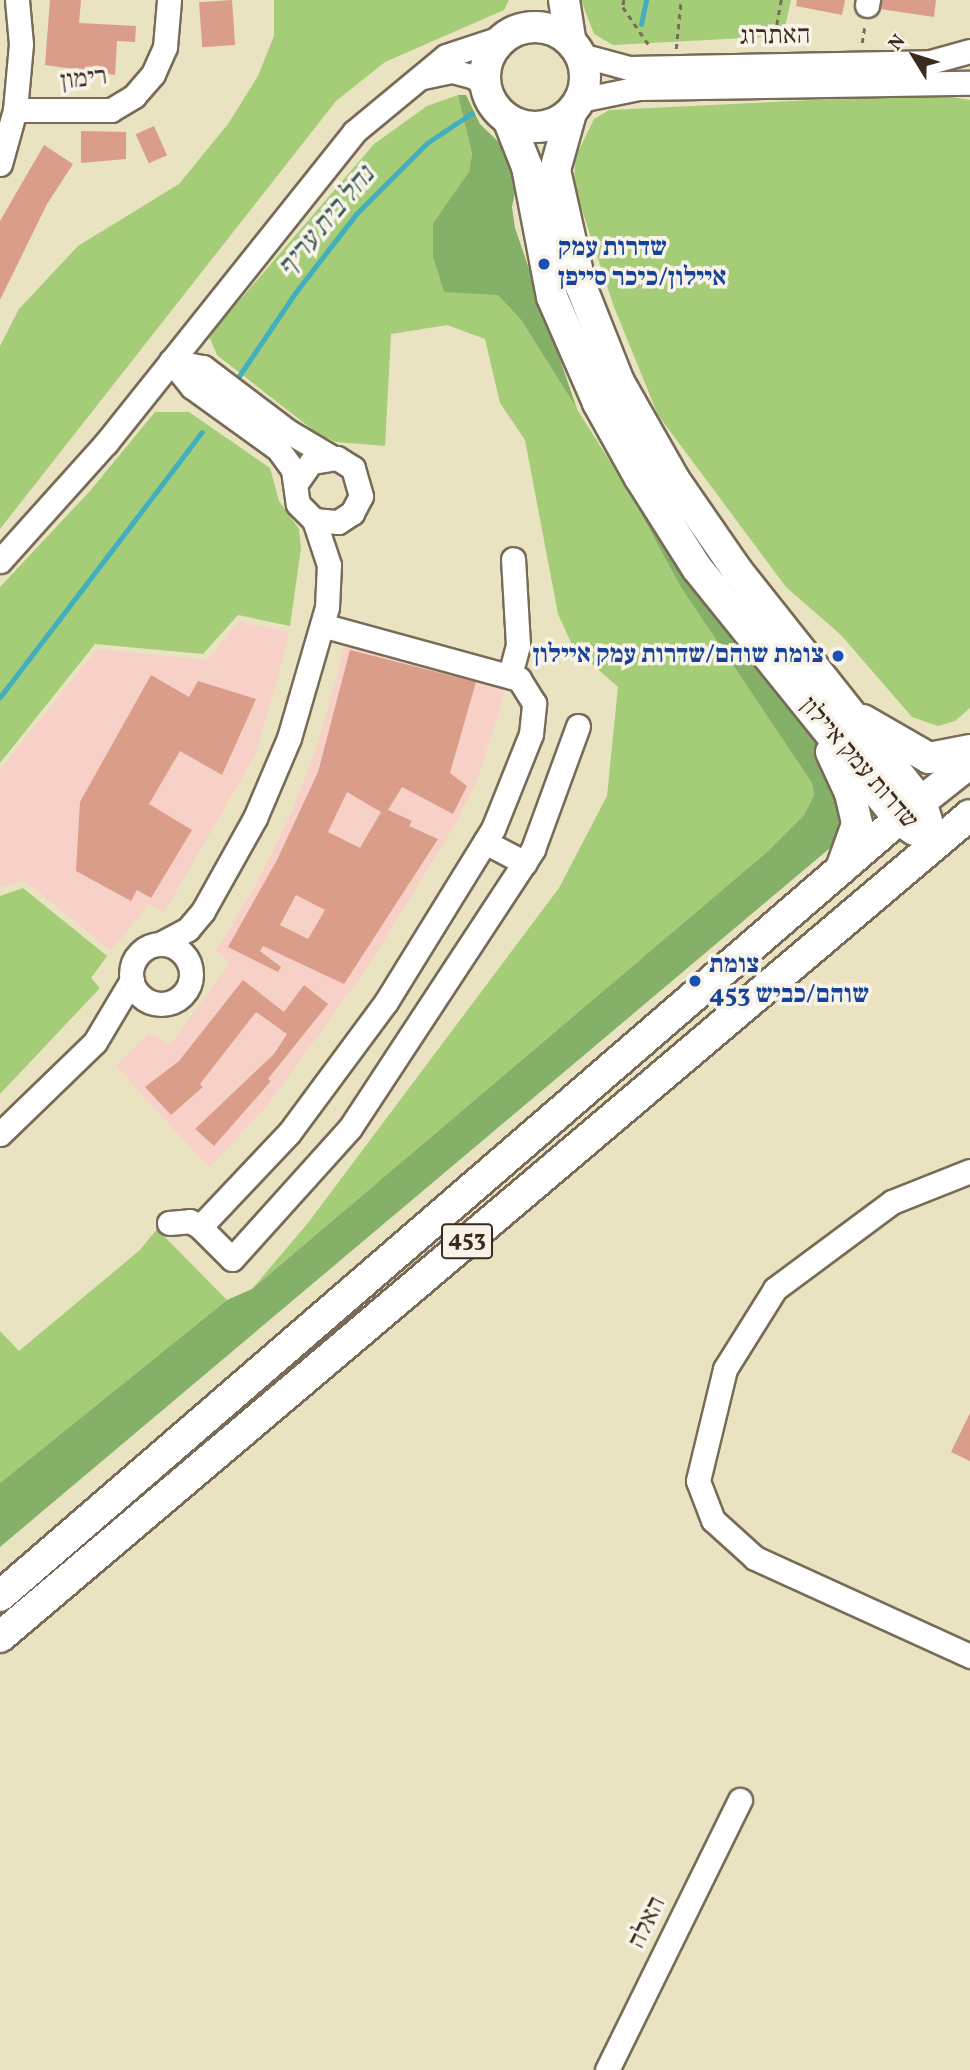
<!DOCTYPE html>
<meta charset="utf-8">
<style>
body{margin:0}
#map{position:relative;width:970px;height:2070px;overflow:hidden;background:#e9e3c2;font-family:Vollkorn,"Frank Ruhl Libre",serif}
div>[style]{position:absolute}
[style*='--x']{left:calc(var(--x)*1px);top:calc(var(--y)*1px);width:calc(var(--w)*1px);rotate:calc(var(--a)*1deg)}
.built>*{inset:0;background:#f7d1c8}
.green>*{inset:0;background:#a5cc77}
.forest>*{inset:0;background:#84b068}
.stream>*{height:5px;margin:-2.5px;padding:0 2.5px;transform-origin:2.5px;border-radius:2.5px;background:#41afbd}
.building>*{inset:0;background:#da9d8a;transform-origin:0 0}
.path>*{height:2.5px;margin-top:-1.25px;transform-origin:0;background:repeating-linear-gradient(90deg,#786b57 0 5px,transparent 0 10px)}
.roads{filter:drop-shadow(2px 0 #786b57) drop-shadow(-2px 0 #786b57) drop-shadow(0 2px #786b57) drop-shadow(0 -2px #786b57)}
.minor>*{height:23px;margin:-11.5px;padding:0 11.5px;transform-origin:11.5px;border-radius:11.5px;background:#fff}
.minor>.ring{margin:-11.5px;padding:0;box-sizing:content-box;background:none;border:23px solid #fff;border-radius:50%}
.major>*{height:30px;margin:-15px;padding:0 15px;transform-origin:15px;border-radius:15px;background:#fff}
.major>.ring{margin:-15px;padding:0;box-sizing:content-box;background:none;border:30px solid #fff;border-radius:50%}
.dots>*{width:19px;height:19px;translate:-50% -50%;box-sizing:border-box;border:4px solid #f7f3e8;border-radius:50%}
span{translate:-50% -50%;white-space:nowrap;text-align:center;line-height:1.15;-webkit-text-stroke:7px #f7f3e8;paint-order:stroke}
.shield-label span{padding:2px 5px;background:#f7f3e8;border:2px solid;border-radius:5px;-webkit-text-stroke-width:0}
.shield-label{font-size:24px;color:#3b2a1e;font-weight:700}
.street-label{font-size:26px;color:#3b2a1e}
.transit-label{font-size:26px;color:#164399;font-weight:700}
.left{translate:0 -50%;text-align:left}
.right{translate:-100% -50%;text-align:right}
.water-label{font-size:28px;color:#3d5956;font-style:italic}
.north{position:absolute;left:879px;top:21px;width:70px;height:70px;-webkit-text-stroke:5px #f7f3e8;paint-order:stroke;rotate:308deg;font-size:19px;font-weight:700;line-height:28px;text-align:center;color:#3b2a1e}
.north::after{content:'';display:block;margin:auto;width:24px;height:32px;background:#3b2a1e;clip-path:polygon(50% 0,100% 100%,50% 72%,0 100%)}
</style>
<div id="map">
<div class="built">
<i style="clip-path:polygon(239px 622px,289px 632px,279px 673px,255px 755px,164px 913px,149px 904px,111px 951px,24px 880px,0 888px,0 769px,97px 649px,207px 660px)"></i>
<i style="clip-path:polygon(345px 645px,505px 687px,498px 716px,477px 780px,456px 823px,369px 965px,267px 1106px,209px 1168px,116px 1066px,149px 1033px,170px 1045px,230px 963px,216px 951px,258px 881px,293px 809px,318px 743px)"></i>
</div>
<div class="green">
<i style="clip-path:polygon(274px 0,509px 0,504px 10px,385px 62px,336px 101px,0 529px,0 346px,19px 309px,78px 246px,179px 184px,228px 124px,258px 76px,274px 36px)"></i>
<i style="clip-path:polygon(581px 0,791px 0,783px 36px,613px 45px,594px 34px)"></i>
<i style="clip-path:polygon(935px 94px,970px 100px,970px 708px,955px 721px,938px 726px,912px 717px,841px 635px,786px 587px,658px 415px,614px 307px,574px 186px,575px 158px,594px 119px,609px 110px)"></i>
<i style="clip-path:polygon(458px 95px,472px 154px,469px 173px,433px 223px,521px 320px,631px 495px,680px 586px,812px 783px,814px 795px,804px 815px,767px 852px,252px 1289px,308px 1223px,559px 888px,607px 796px,618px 687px,573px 647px,558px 614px,525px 440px,500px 403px,485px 339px,447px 325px,391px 334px,385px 446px,336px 442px,318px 434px,217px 355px,209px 336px,374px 144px,427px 106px)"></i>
<i style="clip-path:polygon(155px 412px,189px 412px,270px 468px,279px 501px,299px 529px,301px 548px,290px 626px,238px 615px,203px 654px,95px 644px,0 763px,0 587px,90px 491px)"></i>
<i style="clip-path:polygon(23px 888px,107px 956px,91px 978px,100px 988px,0 1094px,0 896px)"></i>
<i style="clip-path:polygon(157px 1229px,227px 1300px,0 1483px,0 1331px,19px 1351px,140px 1250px)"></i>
</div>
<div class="forest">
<i style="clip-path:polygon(458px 95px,466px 95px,480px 124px,509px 152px,518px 179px,512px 207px,515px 228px,577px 409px,521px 320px,498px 295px,444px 292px,433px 256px,433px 223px,469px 172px,472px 154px)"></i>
<i style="clip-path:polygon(631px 495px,800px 713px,837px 779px,844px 820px,830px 848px,0 1547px,0 1483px,227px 1300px,252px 1289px,767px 852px,804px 815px,814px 795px,812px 783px,680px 586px)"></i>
</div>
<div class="stream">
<i style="--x:641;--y:24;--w:25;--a:-78"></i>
<i style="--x:237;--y:379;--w:104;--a:-56"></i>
<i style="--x:295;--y:293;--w:100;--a:-52.3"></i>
<i style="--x:356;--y:214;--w:100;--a:-45"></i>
<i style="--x:427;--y:143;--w:54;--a:-33.7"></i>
<i style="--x:0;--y:697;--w:333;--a:-52.7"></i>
</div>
<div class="building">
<i style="clip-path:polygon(50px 0,81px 0,79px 23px,136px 26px,135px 42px,117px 41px,115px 75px,45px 65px)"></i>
<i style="left:232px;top:0;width:45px;height:33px;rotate:86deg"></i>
<i style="clip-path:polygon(797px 0,845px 0,842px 15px,796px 6px)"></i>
<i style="clip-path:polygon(882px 0,936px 0,934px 17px,880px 9px)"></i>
<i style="left:154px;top:126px;width:32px;height:20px;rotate:66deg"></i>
<i style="clip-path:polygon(81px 131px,126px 132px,126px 159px,81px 163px)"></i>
<i style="clip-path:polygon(44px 145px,73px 164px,47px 204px,0 300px,0 221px)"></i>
<i style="clip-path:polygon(evenodd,350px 650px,476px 682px,450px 773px,467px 786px,453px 814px,402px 787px,388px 810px,412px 821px,409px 826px,438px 839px,344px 984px,263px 946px,260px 951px,281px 967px,278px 972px,228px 947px,277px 860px,318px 772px,350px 650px,347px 792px,381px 812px,360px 848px,328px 832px,347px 792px,350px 650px,296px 895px,325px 910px,308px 939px,280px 925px,296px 895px)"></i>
<i style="clip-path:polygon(151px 675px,189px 697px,198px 681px,256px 699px,222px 775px,180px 751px,149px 804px,192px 830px,151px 898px,137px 890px,131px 901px,76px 871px,80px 802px)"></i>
<i style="clip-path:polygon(243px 980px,284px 1012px,304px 985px,328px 1004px,268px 1079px,271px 1081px,214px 1146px,195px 1129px,274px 1054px,287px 1034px,256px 1012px,200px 1084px,203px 1087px,171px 1115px,145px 1087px,179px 1061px)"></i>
<i style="clip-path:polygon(970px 1413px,970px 1461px,951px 1452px)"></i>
</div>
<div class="path">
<i style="--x:624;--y:0;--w:7;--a:98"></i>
<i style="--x:623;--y:7;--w:50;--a:55.7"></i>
<i style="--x:862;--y:43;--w:18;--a:-81"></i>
<i style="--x:773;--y:44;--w:45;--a:-79.7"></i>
<i style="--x:676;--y:49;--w:49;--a:-84.2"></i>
</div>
<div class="roads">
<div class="minor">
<i style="--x:867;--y:5;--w:5;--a:-79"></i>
<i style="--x:581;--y:55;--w:50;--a:15.2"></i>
<i style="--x:629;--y:68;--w:301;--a:-1.1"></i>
<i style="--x:930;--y:62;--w:41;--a:-15.4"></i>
<i style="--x:423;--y:77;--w:30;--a:-12"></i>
<i style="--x:452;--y:71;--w:23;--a:15"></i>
<i style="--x:474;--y:77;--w:16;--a:40"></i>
<i style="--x:580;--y:100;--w:60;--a:-11.5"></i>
<i style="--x:639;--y:88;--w:331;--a:-0.9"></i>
<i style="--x:15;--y:110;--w:96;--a:0"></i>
<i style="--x:111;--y:110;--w:27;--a:-31"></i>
<i style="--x:134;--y:96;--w:29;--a:-49"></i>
<i style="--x:153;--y:74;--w:30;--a:-66"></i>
<i style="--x:165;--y:47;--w:47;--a:-85.1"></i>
<i style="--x:0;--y:164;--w:56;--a:-74.5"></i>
<i style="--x:15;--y:110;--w:66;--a:-84.8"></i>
<i style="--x:21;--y:44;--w:44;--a:-95.2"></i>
<i style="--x:171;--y:361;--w:33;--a:51"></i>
<i style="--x:192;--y:387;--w:106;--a:35.8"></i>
<i style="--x:278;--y:449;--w:26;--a:54"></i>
<i style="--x:293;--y:470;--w:34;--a:82"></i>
<i style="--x:298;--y:504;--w:23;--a:45"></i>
<i style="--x:314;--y:520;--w:24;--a:5"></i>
<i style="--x:338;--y:522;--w:17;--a:-33"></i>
<i style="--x:352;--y:513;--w:19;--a:-62"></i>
<i style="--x:361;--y:496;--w:29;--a:-106"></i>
<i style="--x:353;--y:468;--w:19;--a:-148"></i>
<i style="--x:337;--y:458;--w:26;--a:171"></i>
<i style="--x:311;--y:462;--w:24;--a:125"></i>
<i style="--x:171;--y:361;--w:33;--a:11"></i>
<i style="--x:203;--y:367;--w:108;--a:37.1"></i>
<i style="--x:289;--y:432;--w:51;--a:30.6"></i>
<i style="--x:0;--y:561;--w:159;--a:-48.1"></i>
<i style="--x:106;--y:443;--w:398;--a:-51.4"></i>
<i style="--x:354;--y:132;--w:119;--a:-39.6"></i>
<i style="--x:446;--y:56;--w:63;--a:-18.4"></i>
<i style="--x:510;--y:675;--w:31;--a:-75"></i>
<i style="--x:518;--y:645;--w:86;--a:-93.3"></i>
<i style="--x:485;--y:842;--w:45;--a:27.7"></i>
<i style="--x:160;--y:944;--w:32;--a:-28"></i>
<i style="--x:188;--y:929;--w:23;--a:-50"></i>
<i style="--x:203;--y:911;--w:107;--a:-60.8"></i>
<i style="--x:255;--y:818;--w:87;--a:-67"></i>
<i style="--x:289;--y:738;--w:136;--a:-73.8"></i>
<i style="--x:327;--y:607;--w:42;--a:-87.3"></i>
<i style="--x:329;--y:565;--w:47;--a:-108.4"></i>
<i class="ring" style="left:131px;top:944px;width:37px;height:37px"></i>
<i style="--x:0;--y:1134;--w:132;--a:-44.1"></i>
<i style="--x:95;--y:1042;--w:72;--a:-59.2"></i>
<i style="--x:970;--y:1171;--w:84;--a:158.3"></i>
<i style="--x:892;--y:1202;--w:146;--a:143.4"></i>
<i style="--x:775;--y:1289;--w:94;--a:122"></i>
<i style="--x:725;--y:1369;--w:115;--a:103.6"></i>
<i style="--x:698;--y:1481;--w:42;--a:69"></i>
<i style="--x:713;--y:1520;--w:57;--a:42.1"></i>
<i style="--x:755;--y:1558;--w:236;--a:24.5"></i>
<i style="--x:169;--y:1223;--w:21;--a:-5"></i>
<i style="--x:190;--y:1221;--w:12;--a:31"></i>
<i style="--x:200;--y:1227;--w:45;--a:45"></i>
<i style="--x:232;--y:1259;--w:176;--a:-48"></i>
<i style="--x:350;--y:1128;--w:334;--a:-56.7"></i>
<i style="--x:533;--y:849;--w:131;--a:-69.9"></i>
<i style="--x:200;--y:1227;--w:129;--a:-46.6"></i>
<i style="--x:289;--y:1133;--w:163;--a:-53.5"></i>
<i style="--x:386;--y:1002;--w:203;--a:-58.3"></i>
<i style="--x:493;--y:829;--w:102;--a:-68.2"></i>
<i style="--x:531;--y:734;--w:31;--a:-84"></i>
<i style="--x:534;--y:703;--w:28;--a:-122"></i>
<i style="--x:519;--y:679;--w:204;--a:-164.7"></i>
<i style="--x:607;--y:2070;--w:301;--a:-63.8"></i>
</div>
<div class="major">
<i style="--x:564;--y:0;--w:39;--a:81"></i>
<i class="ring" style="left:485px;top:27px;width:70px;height:70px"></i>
<i style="--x:571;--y:113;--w:59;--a:105.7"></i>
<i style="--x:555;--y:170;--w:119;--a:77.4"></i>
<i style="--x:581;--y:286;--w:103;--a:68.4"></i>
<i style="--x:619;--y:382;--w:112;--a:60.4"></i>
<i style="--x:674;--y:479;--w:109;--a:55.4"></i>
<i style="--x:736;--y:569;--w:298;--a:51.6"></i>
<i style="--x:921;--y:802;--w:20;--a:72"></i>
<i style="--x:508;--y:119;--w:52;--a:68.4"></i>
<i style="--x:527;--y:167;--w:132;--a:79.1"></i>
<i style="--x:552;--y:297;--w:116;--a:66.5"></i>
<i style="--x:598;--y:403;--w:86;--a:60.8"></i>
<i style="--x:640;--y:478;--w:107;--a:57.7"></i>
<i style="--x:697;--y:568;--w:322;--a:51.2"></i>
<i style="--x:899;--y:819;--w:19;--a:36"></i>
<i style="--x:863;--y:720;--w:76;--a:29.9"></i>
<i style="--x:929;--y:758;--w:42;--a:-11"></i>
<i style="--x:831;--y:752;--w:45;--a:65.1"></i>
<i style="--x:850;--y:793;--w:32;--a:77"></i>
<i style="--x:857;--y:824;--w:45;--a:109.7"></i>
<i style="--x:0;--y:1596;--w:1188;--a:-40.84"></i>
<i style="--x:899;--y:819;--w:90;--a:-38.3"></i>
<i style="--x:0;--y:1637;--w:1271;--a:-40.28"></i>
</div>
</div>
<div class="dots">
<i style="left:544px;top:264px;background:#1a4fb4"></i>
<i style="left:838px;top:656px;background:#1a4fb4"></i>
<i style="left:695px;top:981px;background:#1a4fb4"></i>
</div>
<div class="shield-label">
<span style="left:467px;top:1241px">453</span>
</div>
<div class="street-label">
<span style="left:775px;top:37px;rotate:-1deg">האתרוג</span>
<span style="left:84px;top:80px;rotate:-7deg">רימון</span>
<span style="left:858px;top:764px;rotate:49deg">שדרות עמק איילון</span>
<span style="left:648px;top:1923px;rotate:-64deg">האלה</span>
</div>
<div class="transit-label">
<span class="left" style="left:558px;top:264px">שדרות עמק<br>איילון/כיכר סייפן</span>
<span class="right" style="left:824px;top:656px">צומת שוהם/שדרות עמק איילון</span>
<span class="left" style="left:709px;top:981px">צומת<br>שוהם/כביש 453</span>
</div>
<div class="water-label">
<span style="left:327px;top:222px;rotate:-50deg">נחל בית עריף</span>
</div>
<div class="north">N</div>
</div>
